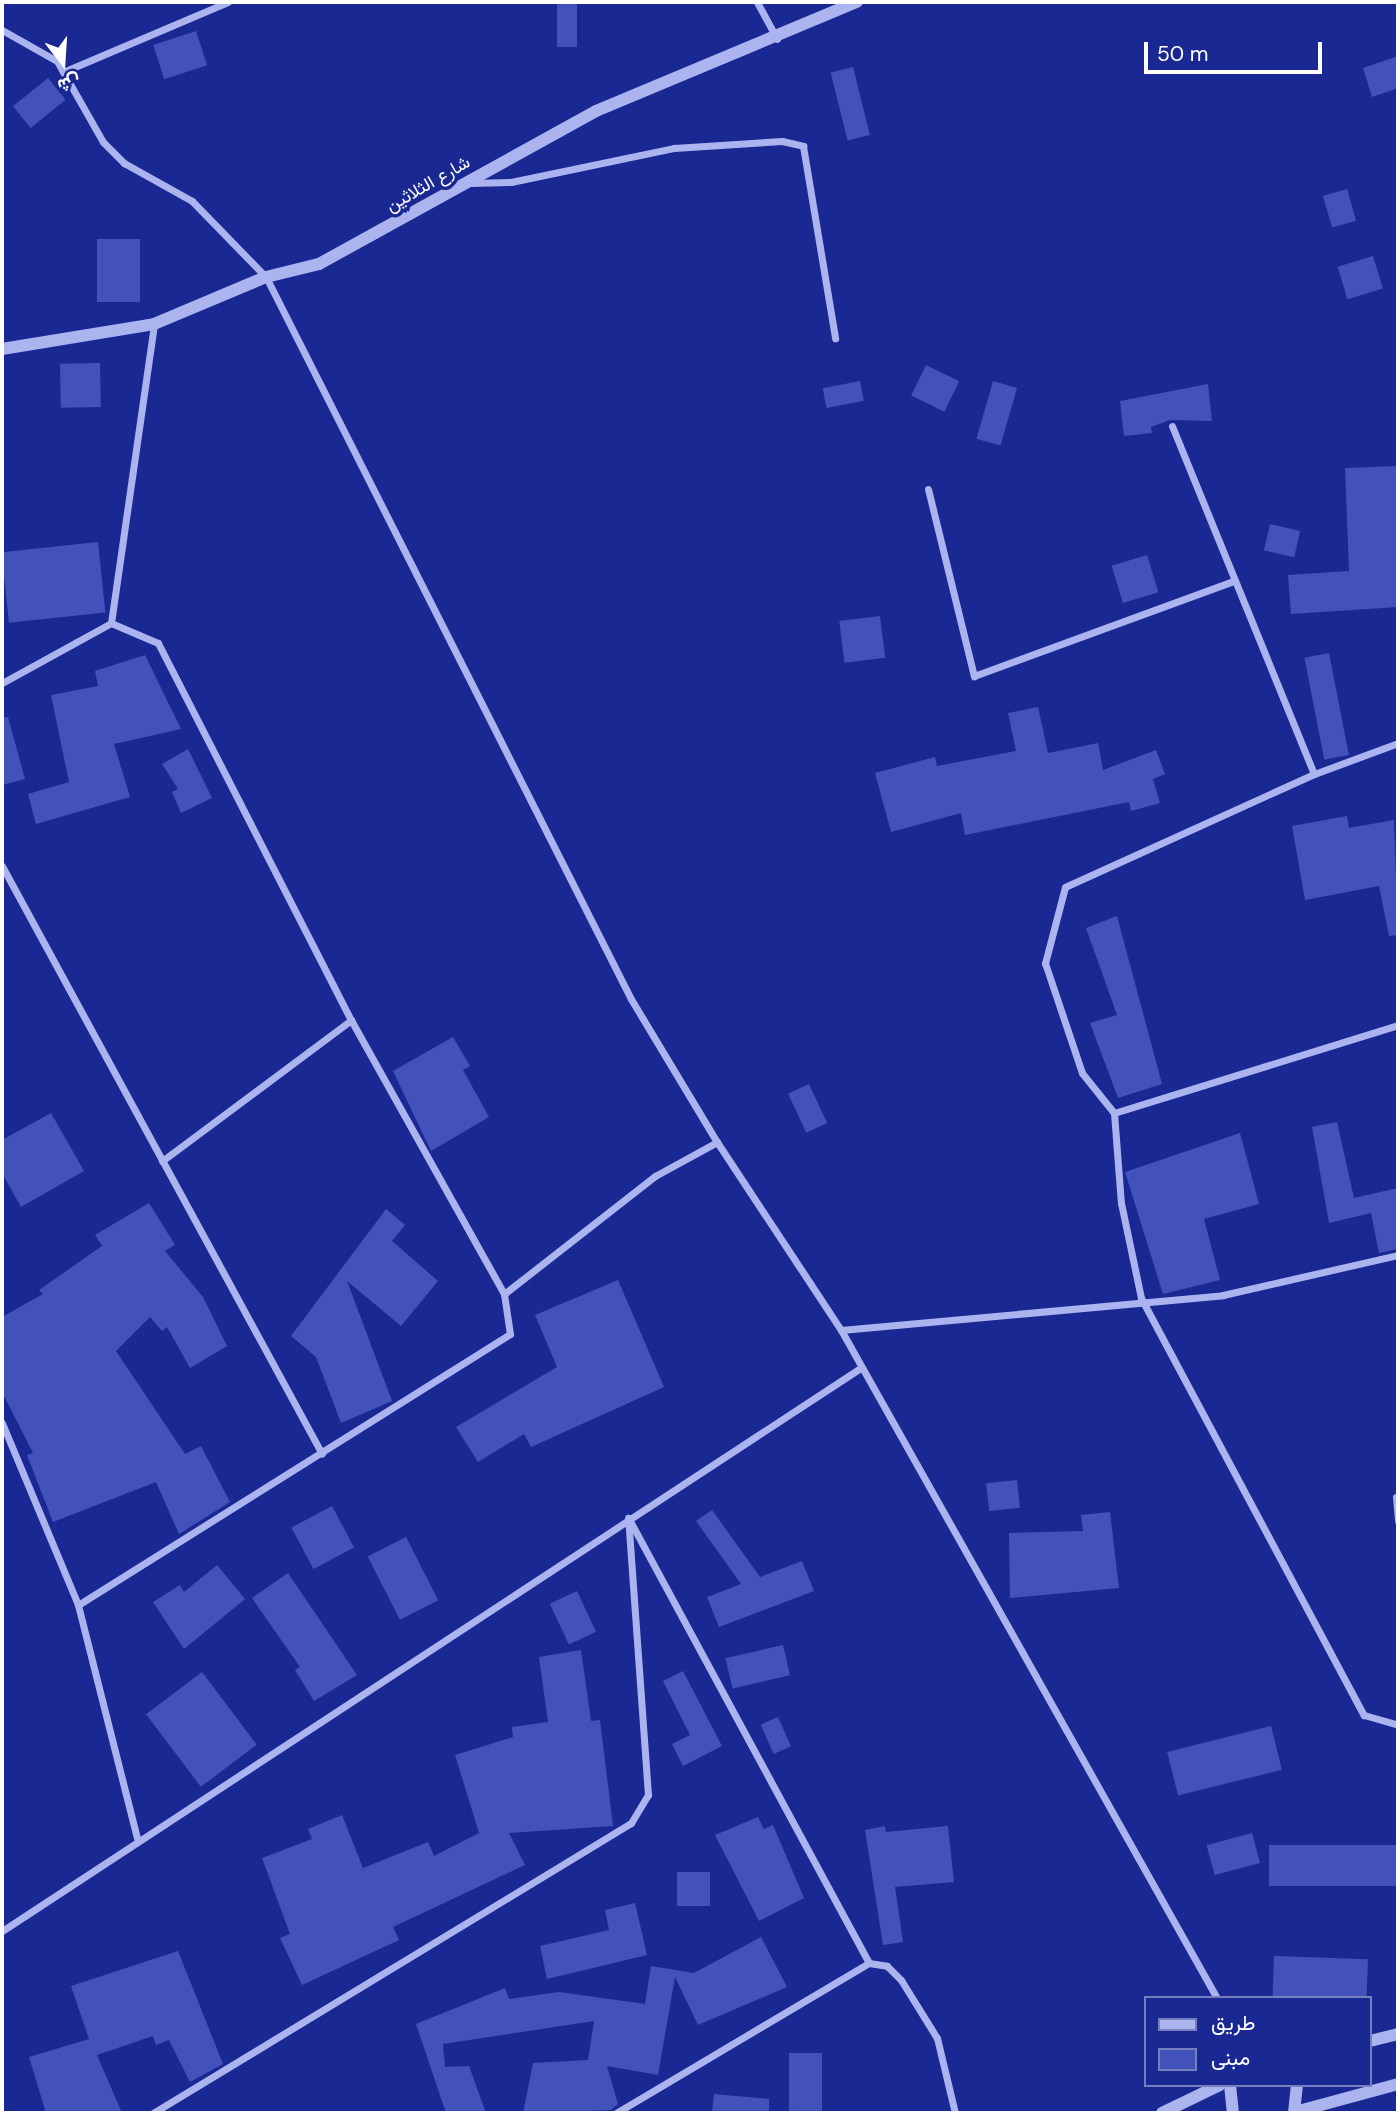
<!DOCTYPE html>
<meta charset="utf-8">
<style>
body{margin:0}
#map{position:relative;width:1400px;height:2115px;overflow:hidden;background:#1a2893;font-family:"DM Sans",Vazirmatn,sans-serif}
div>[style]{position:absolute}
[style*='--x']{left:calc(var(--x)*1px);top:calc(var(--y)*1px);width:calc(var(--w)*1px);rotate:calc(var(--a)*1deg)}
.building>*{inset:0;background:#4352ba;transform-origin:0 0}
.minor>*{height:7px;margin:-3.5px;padding:0 3.5px;transform-origin:3.5px;border-radius:3.5px;background:#abb4ef}
.tertiary>*{height:12px;margin:-6px;padding:0 6px;transform-origin:6px;border-radius:6px;background:#abb4ef}
span{translate:-50% -50%;white-space:nowrap;text-align:center;line-height:1.15;-webkit-text-stroke:7px #1a2893;paint-order:stroke}
.street-label{font-size:18px;color:#fff}
.frame{position:absolute;inset:0;border:4px solid #fff;pointer-events:none}
.legend{position:absolute;left:1144px;top:1996px;width:228px;height:91px;box-sizing:border-box;background:#1a2893;border:2px solid #767ebe;margin:0;padding:9px 12px;list-style:none;font-size:21px;color:#fff}
.legend li{display:flex;align-items:center;gap:14px;height:35px}
.legend b{width:35px;border:2px solid #767ebe}
.north{position:absolute;left:28px;top:28px;width:70px;height:70px;-webkit-text-stroke:5px #1a2893;paint-order:stroke;rotate:163deg;font-size:19px;font-weight:700;line-height:28px;text-align:center;color:#fff}
.north::after{content:'';display:block;margin:auto;width:24px;height:32px;background:#fff;clip-path:polygon(50% 0,100% 100%,50% 72%,0 100%)}
.scale{position:absolute;left:1144px;top:42px;width:178px;height:32px;box-sizing:border-box;border:4px solid #fff;border-top:0;padding-left:9px;font-size:21px;line-height:24px;white-space:nowrap;color:#fff;-webkit-text-stroke:5px #1a2893;paint-order:stroke}
</style>
<div id="map">
<div class="building">
<i style="left:557px;top:2px;width:20px;height:45px"></i>
<i style="left:196px;top:31px;width:36px;height:45px;rotate:72deg"></i>
<i style="clip-path:polygon(1398px 56px,1398px 88px,1372px 97px,1363px 68px)"></i>
<i style="left:853px;top:67px;width:70px;height:23px;rotate:76deg"></i>
<i style="left:48px;top:78px;width:28px;height:45px;rotate:51deg"></i>
<i style="left:1347px;top:189px;width:33px;height:25px;rotate:74deg"></i>
<i style="left:140px;top:239px;width:63px;height:43px;rotate:90deg"></i>
<i style="left:1373px;top:256px;width:34px;height:37px;rotate:73deg"></i>
<i style="left:100px;top:363px;width:44px;height:40px;rotate:89deg"></i>
<i style="left:926px;top:365px;width:37px;height:34px;rotate:26deg"></i>
<i style="left:860px;top:381px;width:20px;height:38px;rotate:79deg"></i>
<i style="left:993px;top:381px;width:25px;height:60px;rotate:16deg"></i>
<i style="clip-path:polygon(1208px 384px,1212px 421px,1170px 420px,1151px 427px,1152px 433px,1124px 436px,1120px 401px)"></i>
<i style="clip-path:polygon(1398px 466px,1398px 607px,1291px 614px,1288px 575px,1349px 571px,1345px 468px)"></i>
<i style="left:1270px;top:524px;width:31px;height:27px;rotate:13deg"></i>
<i style="left:98px;top:542px;width:71px;height:97px;rotate:84deg"></i>
<i style="left:1147px;top:555px;width:39px;height:37px;rotate:73deg"></i>
<i style="left:880px;top:616px;width:42px;height:41px;rotate:83deg"></i>
<i style="left:1329px;top:653px;width:104px;height:25px;rotate:79deg"></i>
<i style="clip-path:polygon(145px 655px,181px 729px,114px 744px,130px 797px,36px 824px,28px 794px,69px 782px,51px 695px,98px 686px,95px 671px)"></i>
<i style="clip-path:polygon(1038px 707px,1048px 753px,1098px 743px,1103px 770px,1156px 750px,1165px 774px,1153px 779px,1160px 803px,1131px 811px,1129px 802px,965px 835px,961px 813px,891px 832px,875px 773px,935px 757px,937px 766px,1016px 751px,1008px 713px)"></i>
<i style="clip-path:polygon(8px 717px,25px 779px,2px 785px,2px 718px)"></i>
<i style="clip-path:polygon(188px 749px,212px 798px,181px 813px,172px 792px,178px 789px,162px 764px)"></i>
<i style="clip-path:polygon(1347px 816px,1349px 828px,1394px 820px,1398px 935px,1389px 936px,1379px 886px,1305px 900px,1292px 826px)"></i>
<i style="clip-path:polygon(1117px 916px,1162px 1084px,1118px 1098px,1090px 1023px,1117px 1015px,1086px 928px)"></i>
<i style="clip-path:polygon(453px 1037px,470px 1066px,463px 1070px,489px 1117px,431px 1151px,393px 1071px)"></i>
<i style="left:809px;top:1084px;width:43px;height:23px;rotate:65deg"></i>
<i style="clip-path:polygon(51px 1113px,84px 1171px,21px 1207px,2px 1173px,2px 1140px)"></i>
<i style="clip-path:polygon(1337px 1122px,1354px 1198px,1398px 1188px,1398px 1249px,1379px 1253px,1371px 1213px,1329px 1223px,1312px 1127px)"></i>
<i style="clip-path:polygon(1240px 1133px,1259px 1204px,1204px 1219px,1220px 1280px,1163px 1294px,1125px 1172px)"></i>
<i style="clip-path:polygon(149px 1203px,175px 1245px,165px 1251px,203px 1297px,227px 1346px,190px 1368px,167px 1327px,162px 1331px,150px 1317px,116px 1351px,185px 1454px,201px 1446px,230px 1502px,179px 1534px,156px 1482px,53px 1522px,27px 1455px,33px 1453px,2px 1392px,2px 1317px,43px 1294px,39px 1290px,102px 1246px,95px 1235px)"></i>
<i style="clip-path:polygon(386px 1209px,405px 1225px,392px 1241px,438px 1281px,401px 1326px,347px 1281px,392px 1401px,341px 1423px,316px 1357px,291px 1336px)"></i>
<i style="clip-path:polygon(618px 1280px,664px 1387px,531px 1447px,524px 1434px,478px 1462px,456px 1427px,557px 1367px,535px 1315px)"></i>
<i style="left:1017px;top:1480px;width:28px;height:31px;rotate:84deg"></i>
<i style="left:332px;top:1506px;width:47px;height:46px;rotate:62deg"></i>
<i style="clip-path:polygon(712px 1510px,760px 1577px,802px 1561px,814px 1591px,719px 1627px,707px 1597px,741px 1584px,696px 1521px)"></i>
<i style="clip-path:polygon(1110px 1512px,1119px 1588px,1010px 1598px,1009px 1533px,1083px 1531px,1081px 1515px)"></i>
<i style="left:406px;top:1537px;width:71px;height:43px;rotate:63deg"></i>
<i style="clip-path:polygon(217px 1565px,245px 1599px,184px 1649px,153px 1602px,180px 1585px,184px 1592px)"></i>
<i style="clip-path:polygon(288px 1573px,357px 1675px,314px 1701px,295px 1670px,300px 1667px,252px 1598px)"></i>
<i style="left:577px;top:1591px;width:45px;height:30px;rotate:65deg"></i>
<i style="left:783px;top:1645px;width:31px;height:59px;rotate:77deg"></i>
<i style="clip-path:polygon(581px 1650px,591px 1721px,600px 1720px,613px 1826px,509px 1833px,525px 1865px,393px 1927px,399px 1940px,302px 1985px,280px 1938px,290px 1934px,262px 1858px,312px 1839px,308px 1829px,342px 1815px,363px 1868px,428px 1842px,434px 1856px,479px 1833px,455px 1755px,513px 1737px,512px 1727px,548px 1722px,539px 1657px)"></i>
<i style="clip-path:polygon(683px 1671px,722px 1746px,683px 1766px,672px 1744px,690px 1735px,663px 1681px)"></i>
<i style="left:202px;top:1672px;width:91px;height:70px;rotate:53deg"></i>
<i style="left:778px;top:1717px;width:32px;height:19px;rotate:66deg"></i>
<i style="left:1271px;top:1726px;width:45px;height:107px;rotate:76deg"></i>
<i style="clip-path:polygon(758px 1817px,764px 1829px,773px 1825px,804px 1898px,759px 1921px,715px 1835px)"></i>
<i style="clip-path:polygon(885px 1826px,886px 1832px,948px 1826px,954px 1882px,895px 1887px,903px 1942px,883px 1945px,865px 1830px)"></i>
<i style="left:1252px;top:1833px;width:31px;height:47px;rotate:75deg"></i>
<i style="left:1398px;top:1845px;width:41px;height:129px;rotate:90deg"></i>
<i style="left:710px;top:1872px;width:34px;height:33px;rotate:90deg"></i>
<i style="clip-path:polygon(635px 1903px,647px 1955px,547px 1979px,540px 1946px,609px 1930px,605px 1910px)"></i>
<i style="clip-path:polygon(761px 1937px,787px 1987px,698px 2025px,675px 1977px,658px 2075px,607px 2066px,618px 2104px,611px 2110px,523px 2113px,533px 2063px,588px 2060px,594px 2021px,443px 2044px,445px 2067px,469px 2066px,486px 2113px,446px 2113px,416px 2024px,505px 1988px,509px 1999px,559px 1992px,645px 2004px,651px 1966px,694px 1973px)"></i>
<i style="clip-path:polygon(178px 1951px,223px 2064px,190px 2082px,169px 2040px,156px 2045px,153px 2036px,97px 2055px,122px 2113px,46px 2113px,29px 2057px,89px 2039px,71px 1986px)"></i>
<i style="left:1274px;top:1956px;width:94px;height:42px;rotate:2deg"></i>
<i style="left:789px;top:2053px;width:33px;height:60px"></i>
<i style="clip-path:polygon(714px 2094px,769px 2099px,769px 2113px,712px 2113px)"></i>
</div>
<div class="minor">
<i style="--x:757;--y:2;--w:42;--a:61.6"></i>
<i style="--x:2;--y:30;--w:63;--a:29.4"></i>
<i style="--x:57;--y:61;--w:93;--a:60.4"></i>
<i style="--x:103;--y:142;--w:30;--a:45"></i>
<i style="--x:124;--y:163;--w:78;--a:29.2"></i>
<i style="--x:192;--y:201;--w:106;--a:45.8"></i>
<i style="--x:266;--y:277;--w:809;--a:63.18"></i>
<i style="--x:631;--y:999;--w:167;--a:59"></i>
<i style="--x:63;--y:72;--w:179;--a:-23"></i>
<i style="--x:471;--y:183;--w:40;--a:-1.4"></i>
<i style="--x:511;--y:182;--w:167;--a:-11.8"></i>
<i style="--x:674;--y:148;--w:108;--a:-3.7"></i>
<i style="--x:782;--y:141;--w:22;--a:13"></i>
<i style="--x:803;--y:146;--w:195;--a:80.5"></i>
<i style="--x:1172;--y:426;--w:376;--a:67.8"></i>
<i style="--x:928;--y:489;--w:193;--a:76.2"></i>
<i style="--x:974;--y:676;--w:276;--a:-20.1"></i>
<i style="--x:111;--y:623;--w:51;--a:23.1"></i>
<i style="--x:158;--y:643;--w:424;--a:62.9"></i>
<i style="--x:351;--y:1020;--w:314;--a:60.8"></i>
<i style="--x:2;--y:683;--w:124;--a:-28.8"></i>
<i style="--x:111;--y:623;--w:302;--a:-81.8"></i>
<i style="--x:1398;--y:743;--w:90;--a:159.7"></i>
<i style="--x:1314;--y:774;--w:273;--a:155.6"></i>
<i style="--x:1065;--y:887;--w:79;--a:104.7"></i>
<i style="--x:1045;--y:963;--w:116;--a:71.4"></i>
<i style="--x:1082;--y:1073;--w:51;--a:51.3"></i>
<i style="--x:1114;--y:1113;--w:90;--a:85.6"></i>
<i style="--x:1121;--y:1203;--w:97;--a:78.1"></i>
<i style="--x:1141;--y:1298;--w:473;--a:61.9"></i>
<i style="--x:1364;--y:1715;--w:35;--a:16"></i>
<i style="--x:2;--y:866;--w:669;--a:61.44"></i>
<i style="--x:1114;--y:1113;--w:297;--a:-17.2"></i>
<i style="--x:162;--y:1161;--w:236;--a:-36.7"></i>
<i style="--x:841;--y:1330;--w:384;--a:-5.2"></i>
<i style="--x:1223;--y:1295;--w:180;--a:-12.9"></i>
<i style="--x:2;--y:1423;--w:197;--a:67.3"></i>
<i style="--x:78;--y:1605;--w:241;--a:75.8"></i>
<i style="--x:1396;--y:1497;--w:24;--a:85"></i>
<i style="--x:78;--y:1605;--w:510;--a:-32.1"></i>
<i style="--x:510;--y:1334;--w:40;--a:-98.5"></i>
<i style="--x:504;--y:1294;--w:192;--a:-38"></i>
<i style="--x:655;--y:1176;--w:71;--a:-28.7"></i>
<i style="--x:717;--y:1142;--w:225;--a:56.6"></i>
<i style="--x:841;--y:1330;--w:767;--a:60.63"></i>
<i style="--x:2;--y:1931;--w:1028;--a:-33.26"></i>
<i style="--x:869;--y:1963;--w:18;--a:9"></i>
<i style="--x:887;--y:1966;--w:20;--a:45"></i>
<i style="--x:901;--y:1980;--w:68;--a:58.2"></i>
<i style="--x:937;--y:2038;--w:77;--a:76.5"></i>
<i style="--x:153;--y:2113;--w:559;--a:-31.24"></i>
<i style="--x:631;--y:1823;--w:33;--a:-59"></i>
<i style="--x:648;--y:1795;--w:278;--a:-94.1"></i>
<i style="--x:616;--y:2113;--w:294;--a:-30.7"></i>
<i style="--x:869;--y:1963;--w:502;--a:-118.4"></i>
</div>
<div class="tertiary">
<i style="--x:2;--y:349;--w:154;--a:-9.3"></i>
<i style="--x:154;--y:324;--w:121;--a:-22.8"></i>
<i style="--x:266;--y:277;--w:55;--a:-13.8"></i>
<i style="--x:319;--y:264;--w:316;--a:-28.9"></i>
<i style="--x:596;--y:111;--w:283;--a:-22.7"></i>
<i style="--x:1370;--y:2041;--w:29;--a:-14"></i>
<i style="--x:1230;--y:2085;--w:28;--a:84"></i>
<i style="--x:1295;--y:2112;--w:107;--a:-15.2"></i>
<i style="--x:1162;--y:2113;--w:64;--a:-25.8"></i>
<i style="--x:1294;--y:2113;--w:28;--a:-84"></i>
</div>
<div class="street-label">
<span style="left:428px;top:184px;rotate:-30deg">شارع الثلاثين</span>
</div>
<div class="frame"></div>
<ul class="legend">
<li><b style="height:9px;background:#abb4ef"></b>طريق</li>
<li><b style="height:19px;background:#4352ba"></b>مبنى</li>
</ul>
<div class="north">ش</div>
<div class="scale">50 m</div>
</div>
